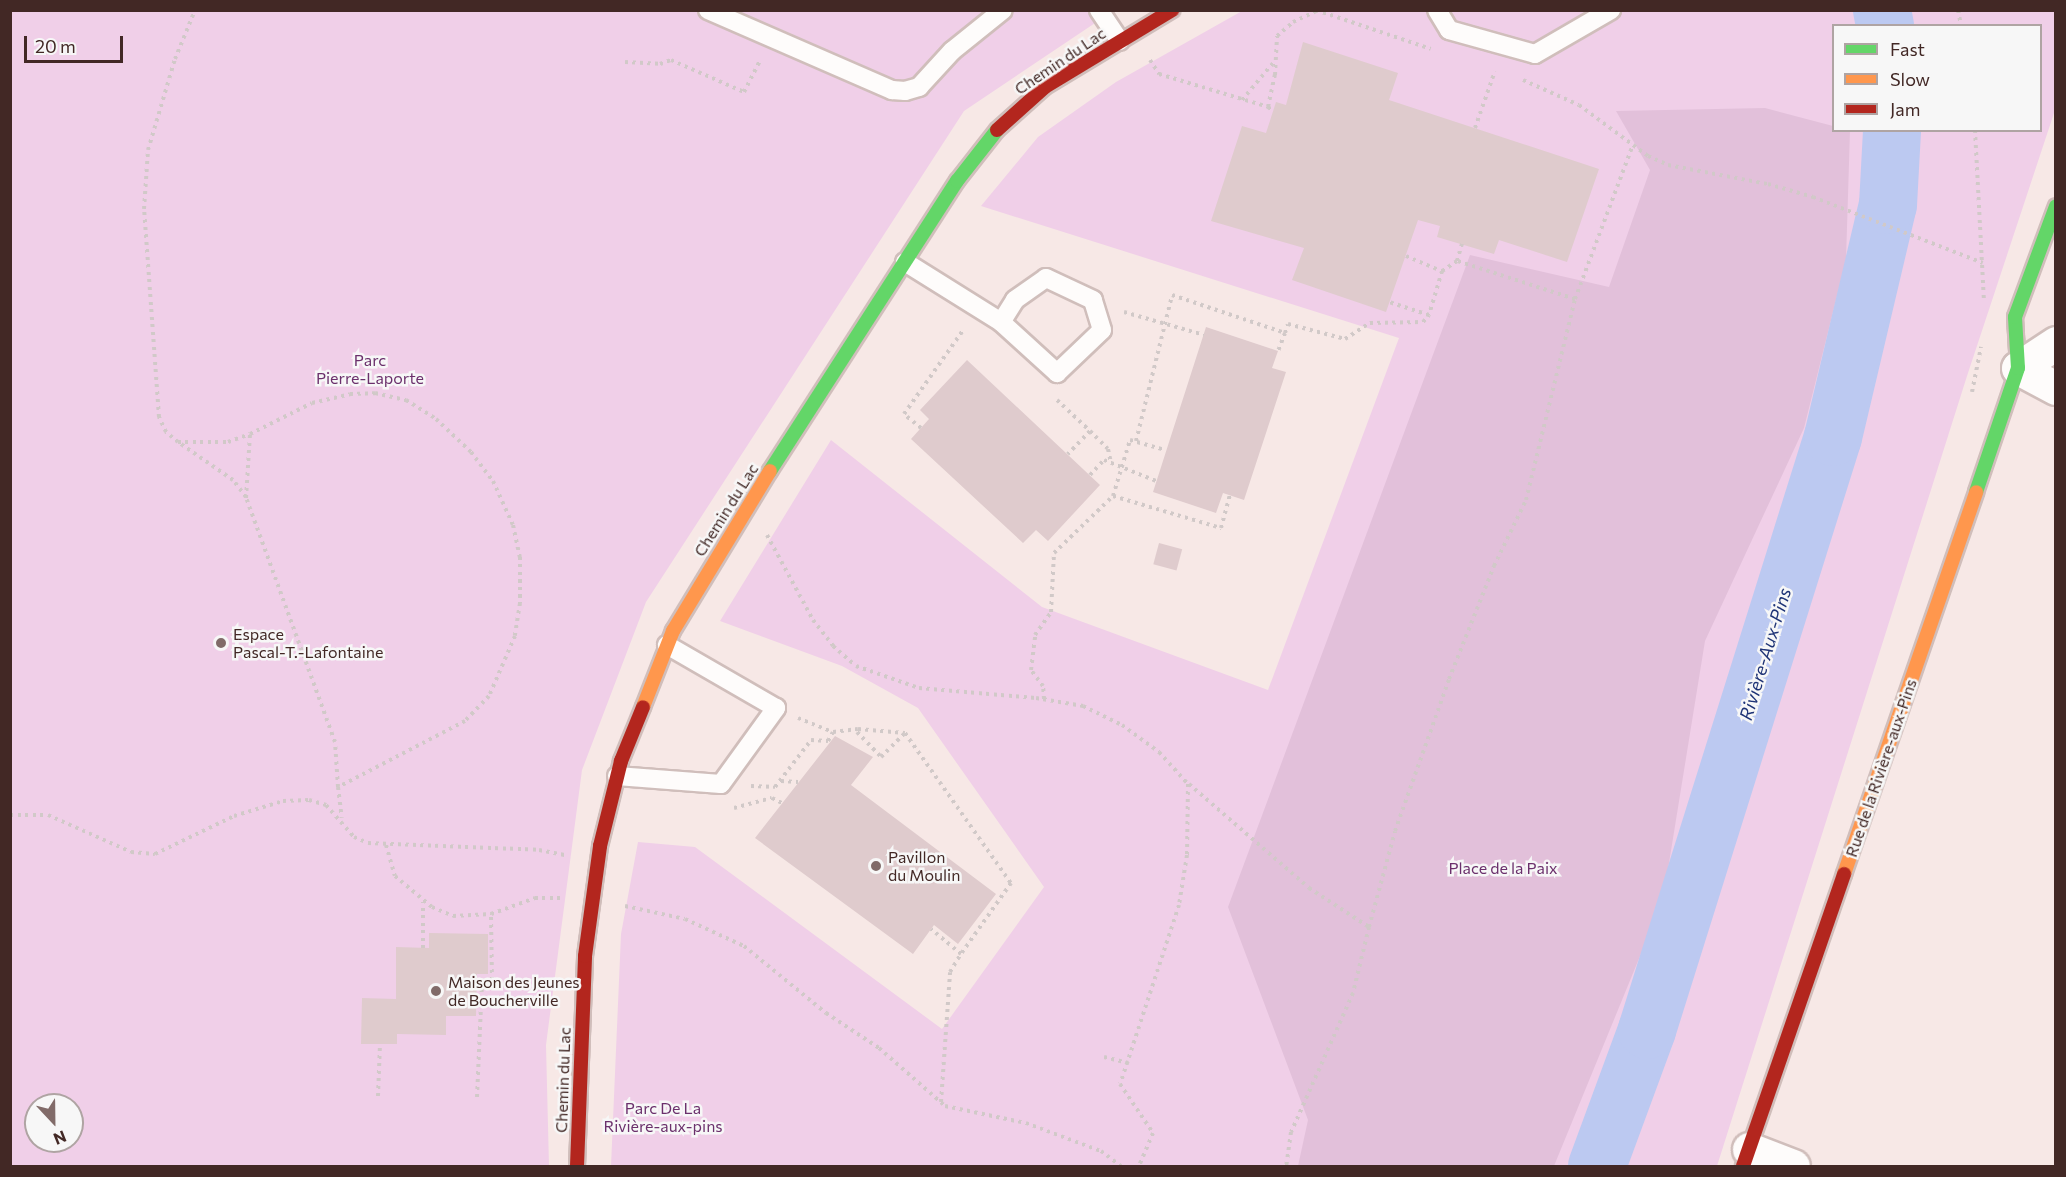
<!DOCTYPE html>
<meta charset="utf-8">
<style>
body{margin:0}
#map{position:relative;width:2066px;height:1177px;overflow:hidden;background:#f7e8e6;font-family:Commissioner,sans-serif}
div>[style]{position:absolute}
[style*='--x']{left:calc(var(--x)*1px);top:calc(var(--y)*1px);width:calc(var(--w)*1px);rotate:calc(var(--a)*1deg)}
.green>*{inset:0;background:#f0cfe8}
.forest>*{inset:0;background:#e2c0da}
.river>*{height:58px;margin:-29px;padding:0 29px;transform-origin:29px;border-radius:29px;background:#bcc9f1}
.building>*{inset:0;background:#dfcbcd;transform-origin:0 0}
.path>*{height:4px;margin-top:-2px;transform-origin:0;background:repeating-linear-gradient(90deg,#d1c9c8 0 3px,transparent 0 7.5px)}
.roads{filter:drop-shadow(2px 0 #d0bebb) drop-shadow(-2px 0 #d0bebb) drop-shadow(0 2px #d0bebb) drop-shadow(0 -2px #d0bebb)}
.lane>*{height:18px;margin:-9px;padding:0 9px;transform-origin:9px;border-radius:9px;background:#fefcfb}
.street>*{height:33px;margin:-16.5px;padding:0 16.5px;transform-origin:16.5px;border-radius:16.5px;background:#fefcfb}
.fast>*{height:14px;margin:-7px;padding:0 7px;transform-origin:7px;border-radius:7px;background:#63d668}
.slow>*{height:14px;margin:-7px;padding:0 7px;transform-origin:7px;border-radius:7px;background:#ff974d}
.jam>*{height:14px;margin:-7px;padding:0 7px;transform-origin:7px;border-radius:7px;background:#b3261e}
.dots>*{width:16px;height:16px;translate:-50% -50%;box-sizing:border-box;border:3px solid #f7f7f7;border-radius:50%}
span{translate:-50% -50%;white-space:nowrap;text-align:center;line-height:1.15;-webkit-text-stroke:5px #f7f7f7;paint-order:stroke}
.street-label{font-size:16px;color:#422825}
.park-label{font-size:16px;color:#6b306c}
.poi-label{font-size:16px;color:#422825}
.left{translate:0 -50%;text-align:left}
.water-label{font-size:18px;color:#1e3376;font-style:italic}
.frame{position:absolute;inset:0;border:12px solid #422825;pointer-events:none}
.legend{position:absolute;left:1832px;top:24px;width:210px;height:108px;box-sizing:border-box;background:#f7f7f7;border:2px solid #afa4a3;margin:0;padding:8px 10px;list-style:none;font-size:18px;color:#422825}
.legend li{display:flex;align-items:center;gap:12px;height:30px}
.legend b{width:30px;border:2px solid #afa4a3}
.north{position:absolute;left:24px;top:1093px;width:60px;height:60px;box-sizing:border-box;background:#f7f7f7;border:2px solid #afa4a3;border-radius:50%;rotate:158deg;font-size:16px;font-weight:700;line-height:24px;text-align:center;color:#422825}
.north::after{content:'';display:block;margin:auto;width:21px;height:27px;background:#816b69;clip-path:polygon(50% 0,100% 100%,50% 72%,0 100%)}
.scale{position:absolute;left:24px;top:36px;width:99px;height:27px;box-sizing:border-box;border:3px solid #422825;border-top:0;padding-left:8px;font-size:18px;line-height:21px;white-space:nowrap;color:#422825;-webkit-text-stroke:4px #f7f7f7;paint-order:stroke}
</style>
<div id="map">
<div class="green">
<i style="clip-path:polygon(evenodd,10px 11px,1113px 11px,964px 111px,646px 602px,582px 770px,546px 1045px,549px 1166px,11px 1166px,10px 11px,36px 1105px,72px 1105px,72px 1141px,36px 1141px,36px 1105px)"></i>
<i style="clip-path:polygon(evenodd,1242px 11px,2055px 11px,2055px 110px,1967px 376px,1717px 1166px,611px 1166px,621px 934px,638px 842px,695px 847px,942px 1029px,1044px 887px,918px 708px,842px 666px,720px 621px,831px 440px,1042px 607px,1268px 690px,1399px 338px,981px 206px,1038px 137px,1116px 82px,1242px 11px,1834px 26px,2040px 26px,2040px 130px,1834px 130px,1834px 26px)"></i>
</div>
<div class="forest">
<i style="clip-path:polygon(1765px 108px,1833px 126px,1834px 130px,1850px 131px,1846px 260px,1804px 428px,1705px 641px,1663px 900px,1554px 1166px,1298px 1166px,1308px 1120px,1228px 907px,1470px 255px,1609px 287px,1650px 170px,1616px 111px)"></i>
</div>
<div class="river">
<i style="--x:1882;--y:10;--w:16;--a:79"></i>
<i style="--x:1597;--y:1166;--w:145;--a:-69.8"></i>
<i style="--x:1647;--y:1030;--w:621;--a:-72.59"></i>
<i style="--x:1833;--y:437;--w:238;--a:-76.7"></i>
<i style="--x:1888;--y:205;--w:75;--a:-86.9"></i>
</div>
<div class="building">
<i style="clip-path:polygon(1303px 42px,1398px 73px,1389px 100px,1599px 169px,1567px 262px,1499px 240px,1494px 254px,1437px 237px,1440px 226px,1418px 220px,1386px 312px,1292px 280px,1304px 248px,1211px 221px,1242px 126px,1266px 133px,1276px 102px,1286px 105px)"></i>
<i style="clip-path:polygon(1206px 327px,1278px 351px,1272px 368px,1286px 372px,1244px 500px,1223px 493px,1216px 513px,1153px 492px)"></i>
<i style="clip-path:polygon(967px 360px,1100px 485px,1048px 541px,1036px 530px,1023px 543px,911px 439px,929px 419px,920px 410px)"></i>
<i style="left:1159px;top:543px;width:24px;height:22px;rotate:15deg"></i>
<i style="clip-path:polygon(835px 736px,873px 757px,851px 785px,996px 894px,958px 944px,934px 925px,913px 954px,755px 838px)"></i>
<i style="clip-path:polygon(429px 933px,488px 934px,488px 974px,477px 974px,476px 1016px,446px 1016px,446px 1035px,397px 1034px,397px 1044px,361px 1044px,362px 998px,396px 999px,396px 947px,429px 948px)"></i>
</div>
<div class="path">
<i style="--x:1316;--y:10;--w:121;--a:18.7"></i>
<i style="--x:1958;--y:10;--w:16;--a:79"></i>
<i style="--x:1150;--y:60;--w:17;--a:57"></i>
<i style="--x:1159;--y:74;--w:114;--a:16.8"></i>
<i style="--x:1268;--y:107;--w:33;--a:-78"></i>
<i style="--x:1275;--y:75;--w:39;--a:-87"></i>
<i style="--x:1277;--y:36;--w:21;--a:-41"></i>
<i style="--x:1293;--y:22;--w:26;--a:-25"></i>
<i style="--x:625;--y:62;--w:35;--a:3"></i>
<i style="--x:660;--y:64;--w:12;--a:-20"></i>
<i style="--x:671;--y:60;--w:80;--a:23.7"></i>
<i style="--x:744;--y:92;--w:37;--a:-63"></i>
<i style="--x:1523;--y:80;--w:61;--a:24.1"></i>
<i style="--x:1579;--y:105;--w:86;--a:36.5"></i>
<i style="--x:1648;--y:156;--w:22;--a:24"></i>
<i style="--x:1668;--y:165;--w:102;--a:10.8"></i>
<i style="--x:1768;--y:184;--w:47;--a:16.1"></i>
<i style="--x:1813;--y:197;--w:182;--a:21.2"></i>
<i style="--x:1242;--y:100;--w:48;--a:-50"></i>
<i style="--x:1268;--y:107;--w:6;--a:39"></i>
<i style="--x:1475;--y:128;--w:60;--a:-70.7"></i>
<i style="--x:1975;--y:130;--w:170;--a:87"></i>
<i style="--x:1406;--y:256;--w:39;--a:23"></i>
<i style="--x:1457;--y:261;--w:18;--a:-74"></i>
<i style="--x:1575;--y:299;--w:165;--a:-69.4"></i>
<i style="--x:1124;--y:312;--w:83;--a:16"></i>
<i style="--x:1285;--y:333;--w:9;--a:-72"></i>
<i style="--x:1288;--y:324;--w:59;--a:14.7"></i>
<i style="--x:1345;--y:339;--w:30;--a:-33"></i>
<i style="--x:1370;--y:323;--w:53;--a:-1.1"></i>
<i style="--x:1423;--y:322;--w:9;--a:-49"></i>
<i style="--x:1972;--y:392;--w:46;--a:-78.7"></i>
<i style="--x:375;--y:393;--w:32;--a:13"></i>
<i style="--x:406;--y:400;--w:36;--a:32"></i>
<i style="--x:436;--y:419;--w:48;--a:43.3"></i>
<i style="--x:471;--y:452;--w:36;--a:53"></i>
<i style="--x:493;--y:481;--w:48;--a:65.6"></i>
<i style="--x:513;--y:525;--w:33;--a:78"></i>
<i style="--x:520;--y:557;--w:46;--a:90"></i>
<i style="--x:520;--y:603;--w:33;--a:99"></i>
<i style="--x:515;--y:636;--w:65;--a:113.4"></i>
<i style="--x:489;--y:696;--w:35;--a:134"></i>
<i style="--x:465;--y:721;--w:143;--a:152.5"></i>
<i style="--x:338;--y:787;--w:45;--a:-93.8"></i>
<i style="--x:335;--y:742;--w:260;--a:-110"></i>
<i style="--x:246;--y:498;--w:64;--a:-86.4"></i>
<i style="--x:250;--y:434;--w:69;--a:-26.6"></i>
<i style="--x:312;--y:403;--w:39;--a:-13"></i>
<i style="--x:350;--y:394;--w:25;--a:-2"></i>
<i style="--x:1057;--y:400;--w:45;--a:43.2"></i>
<i style="--x:1090;--y:431;--w:32;--a:134"></i>
<i style="--x:921;--y:428;--w:22;--a:-141"></i>
<i style="--x:904;--y:414;--w:104;--a:-54.8"></i>
<i style="--x:1090;--y:431;--w:25;--a:45"></i>
<i style="--x:1108;--y:449;--w:14;--a:78"></i>
<i style="--x:1136;--y:441;--w:150;--a:-76.1"></i>
<i style="--x:1172;--y:295;--w:119;--a:18.6"></i>
<i style="--x:1285;--y:333;--w:19;--a:111"></i>
<i style="--x:178;--y:442;--w:16;--a:-140"></i>
<i style="--x:166;--y:432;--w:17;--a:-115"></i>
<i style="--x:159;--y:417;--w:209;--a:-94.1"></i>
<i style="--x:144;--y:209;--w:59;--a:-86.1"></i>
<i style="--x:148;--y:150;--w:95;--a:-73.5"></i>
<i style="--x:175;--y:59;--w:53;--a:-67.8"></i>
<i style="--x:1090;--y:475;--w:21;--a:-47"></i>
<i style="--x:1104;--y:460;--w:56;--a:22"></i>
<i style="--x:1113;--y:496;--w:113;--a:16.5"></i>
<i style="--x:1221;--y:528;--w:34;--a:-75"></i>
<i style="--x:246;--y:497;--w:21;--a:-127"></i>
<i style="--x:233;--y:480;--w:67;--a:-145.4"></i>
<i style="--x:178;--y:442;--w:50;--a:0"></i>
<i style="--x:228;--y:442;--w:23;--a:-20"></i>
<i style="--x:767;--y:535;--w:97;--a:61.6"></i>
<i style="--x:813;--y:620;--w:33;--a:52"></i>
<i style="--x:833;--y:646;--w:30;--a:41"></i>
<i style="--x:856;--y:666;--w:67;--a:19.2"></i>
<i style="--x:919;--y:688;--w:117;--a:4.9"></i>
<i style="--x:1036;--y:698;--w:48;--a:9.7"></i>
<i style="--x:1083;--y:706;--w:43;--a:26"></i>
<i style="--x:1122;--y:725;--w:46;--a:36.1"></i>
<i style="--x:1159;--y:752;--w:43;--a:47.8"></i>
<i style="--x:1188;--y:784;--w:71;--a:90.8"></i>
<i style="--x:1187;--y:855;--w:51;--a:99.1"></i>
<i style="--x:1179;--y:905;--w:188;--a:108.2"></i>
<i style="--x:1120;--y:1084;--w:59;--a:56"></i>
<i style="--x:1153;--y:1133;--w:36;--a:113"></i>
<i style="--x:1044;--y:699;--w:13;--a:-94"></i>
<i style="--x:1043;--y:686;--w:20;--a:-127"></i>
<i style="--x:1031;--y:670;--w:35;--a:-83"></i>
<i style="--x:1035;--y:635;--w:28;--a:-55"></i>
<i style="--x:1051;--y:612;--w:59;--a:-87.1"></i>
<i style="--x:1054;--y:553;--w:82;--a:-44"></i>
<i style="--x:1113;--y:496;--w:59;--a:-73.1"></i>
<i style="--x:1130;--y:440;--w:37;--a:16"></i>
<i style="--x:798;--y:718;--w:38;--a:22"></i>
<i style="--x:857;--y:732;--w:35;--a:46"></i>
<i style="--x:881;--y:757;--w:34;--a:-45"></i>
<i style="--x:781;--y:781;--w:17;--a:3"></i>
<i style="--x:1189;--y:784;--w:159;--a:40.9"></i>
<i style="--x:1309;--y:888;--w:72;--a:33"></i>
<i style="--x:1369;--y:927;--w:68;--a:103.6"></i>
<i style="--x:1353;--y:993;--w:152;--a:114"></i>
<i style="--x:1291;--y:1132;--w:34;--a:98"></i>
<i style="--x:751;--y:786;--w:24;--a:2"></i>
<i style="--x:775;--y:787;--w:59;--a:-52.5"></i>
<i style="--x:811;--y:740;--w:17;--a:3"></i>
<i style="--x:828;--y:741;--w:10;--a:-61"></i>
<i style="--x:833;--y:732;--w:25;--a:-7"></i>
<i style="--x:858;--y:729;--w:47;--a:4.9"></i>
<i style="--x:905;--y:733;--w:184;--a:54.8"></i>
<i style="--x:1011;--y:883;--w:87;--a:125.2"></i>
<i style="--x:961;--y:954;--w:39;--a:-140"></i>
<i style="--x:338;--y:787;--w:31;--a:83"></i>
<i style="--x:734;--y:808;--w:39;--a:-15"></i>
<i style="--x:772;--y:798;--w:11;--a:27"></i>
<i style="--x:10;--y:815;--w:38;--a:0"></i>
<i style="--x:48;--y:815;--w:91;--a:24"></i>
<i style="--x:131;--y:852;--w:24;--a:5"></i>
<i style="--x:155;--y:854;--w:88;--a:-25.7"></i>
<i style="--x:234;--y:816;--w:51;--a:-17"></i>
<i style="--x:283;--y:801;--w:26;--a:-2"></i>
<i style="--x:309;--y:800;--w:18;--a:16"></i>
<i style="--x:326;--y:805;--w:43;--a:48.8"></i>
<i style="--x:354;--y:837;--w:15;--a:23"></i>
<i style="--x:368;--y:843;--w:171;--a:2.3"></i>
<i style="--x:539;--y:850;--w:26;--a:11"></i>
<i style="--x:386;--y:845;--w:32;--a:74"></i>
<i style="--x:395;--y:876;--w:48;--a:40"></i>
<i style="--x:432;--y:907;--w:23;--a:23"></i>
<i style="--x:453;--y:916;--w:38;--a:-3"></i>
<i style="--x:625;--y:906;--w:61;--a:12.2"></i>
<i style="--x:685;--y:919;--w:65;--a:24.6"></i>
<i style="--x:744;--y:946;--w:106;--a:39.3"></i>
<i style="--x:826;--y:1013;--w:64;--a:33.4"></i>
<i style="--x:879;--y:1048;--w:88;--a:41.3"></i>
<i style="--x:945;--y:1106;--w:83;--a:11.9"></i>
<i style="--x:1026;--y:1123;--w:80;--a:20.5"></i>
<i style="--x:1101;--y:1151;--w:25;--a:37"></i>
<i style="--x:1369;--y:927;--w:99;--a:-74.8"></i>
<i style="--x:1395;--y:831;--w:161;--a:-70.4"></i>
<i style="--x:1449;--y:679;--w:122;--a:-68.3"></i>
<i style="--x:1494;--y:566;--w:73;--a:-64.1"></i>
<i style="--x:1526;--y:500;--w:207;--a:-76.3"></i>
<i style="--x:1575;--y:299;--w:124;--a:-162.1"></i>
<i style="--x:1457;--y:261;--w:18;--a:146"></i>
<i style="--x:1442;--y:271;--w:46;--a:106.5"></i>
<i style="--x:1429;--y:315;--w:42;--a:-162"></i>
<i style="--x:423;--y:948;--w:46;--a:-90"></i>
<i style="--x:1104;--y:1057;--w:25;--a:14"></i>
<i style="--x:378;--y:1096;--w:52;--a:-87.8"></i>
<i style="--x:477;--y:1097;--w:116;--a:-87.5"></i>
<i style="--x:482;--y:981;--w:10;--a:-6"></i>
<i style="--x:492;--y:980;--w:66;--a:-90.9"></i>
<i style="--x:491;--y:914;--w:47;--a:-20"></i>
<i style="--x:535;--y:898;--w:26;--a:0"></i>
<i style="--x:941;--y:1102;--w:130;--a:-86"></i>
<i style="--x:950;--y:972;--w:21;--a:-59"></i>
</div>
<div class="roads">
<div class="lane">
<i style="--x:708;--y:10;--w:201;--a:23.5"></i>
<i style="--x:892;--y:90;--w:13;--a:4"></i>
<i style="--x:905;--y:91;--w:15;--a:-16"></i>
<i style="--x:919;--y:87;--w:49;--a:-47.5"></i>
<i style="--x:952;--y:51;--w:65;--a:-38.8"></i>
<i style="--x:1099;--y:10;--w:37;--a:56"></i>
<i style="--x:1437;--y:10;--w:23;--a:59"></i>
<i style="--x:1449;--y:30;--w:89;--a:15.6"></i>
<i style="--x:1535;--y:54;--w:88;--a:-30.1"></i>
<i style="--x:905;--y:262;--w:113;--a:32"></i>
<i style="--x:1001;--y:322;--w:76;--a:42.3"></i>
<i style="--x:1057;--y:373;--w:62;--a:-43.7"></i>
<i style="--x:1102;--y:330;--w:31;--a:-107"></i>
<i style="--x:1093;--y:300;--w:52;--a:-154.9"></i>
<i style="--x:1046;--y:278;--w:38;--a:145"></i>
<i style="--x:1015;--y:300;--w:26;--a:122"></i>
<i style="--x:617;--y:776;--w:104;--a:4.4"></i>
<i style="--x:721;--y:784;--w:94;--a:-54.1"></i>
<i style="--x:776;--y:708;--w:126;--a:-150"></i>
</div>
<div class="street">
<i style="--x:2056;--y:343;--w:45;--a:146.7"></i>
<i style="--x:2018;--y:368;--w:43;--a:27.8"></i>
<i style="--x:1749;--y:1149;--w:47;--a:21.1"></i>
</div>
<div class="fast">
<i style="--x:770;--y:471;--w:345;--a:-57.2"></i>
<i style="--x:957;--y:181;--w:65;--a:-51.9"></i>
<i style="--x:1976;--y:492;--w:131;--a:-71.3"></i>
<i style="--x:2018;--y:368;--w:51;--a:-93.4"></i>
<i style="--x:2015;--y:317;--w:118;--a:-69.7"></i>
</div>
<div class="slow">
<i style="--x:643;--y:707;--w:82;--a:-68.5"></i>
<i style="--x:673;--y:631;--w:187;--a:-58.8"></i>
<i style="--x:1844;--y:874;--w:404;--a:-70.9"></i>
</div>
<div class="jam">
<i style="--x:997;--y:130;--w:64;--a:-41.9"></i>
<i style="--x:1045;--y:87;--w:149;--a:-31.2"></i>
<i style="--x:577;--y:1166;--w:210;--a:-87.8"></i>
<i style="--x:585;--y:956;--w:111;--a:-82.2"></i>
<i style="--x:600;--y:846;--w:88;--a:-76.1"></i>
<i style="--x:621;--y:761;--w:58;--a:-67.8"></i>
<i style="--x:1743;--y:1166;--w:309;--a:-70.9"></i>
</div>
</div>
<div class="dots">
<i style="left:221px;top:643px;background:#816b69"></i>
<i style="left:876px;top:866px;background:#816b69"></i>
<i style="left:436px;top:991px;background:#816b69"></i>
</div>
<div class="street-label">
<span style="left:1060px;top:61px;rotate:-34deg">Chemin du Lac</span>
<span style="left:726px;top:510px;rotate:-58deg">Chemin du Lac</span>
<span style="left:1881px;top:768px;rotate:-71deg">Rue de la Rivière-aux-Pins</span>
<span style="left:563px;top:1080px;rotate:-88deg">Chemin du Lac</span>
</div>
<div class="park-label">
<span style="left:370px;top:369px">Parc<br>Pierre-Laporte</span>
<span style="left:1503px;top:868px">Place de la Paix</span>
<span style="left:663px;top:1117px">Parc De La<br>Rivière-aux-pins</span>
</div>
<div class="poi-label">
<span class="left" style="left:233px;top:643px">Espace<br>Pascal-T.-Lafontaine</span>
<span class="left" style="left:888px;top:866px">Pavillon<br>du Moulin</span>
<span class="left" style="left:448px;top:991px">Maison des Jeunes<br>de Boucherville</span>
</div>
<div class="water-label">
<span style="left:1765px;top:654px;rotate:-73deg">Rivière-Aux-Pins</span>
</div>
<div class="frame"></div>
<ul class="legend">
<li><b style="height:8px;background:#63d668"></b>Fast</li>
<li><b style="height:8px;background:#ff974d"></b>Slow</li>
<li><b style="height:8px;background:#b3261e"></b>Jam</li>
</ul>
<div class="north">N</div>
<div class="scale">20 m</div>
</div>
